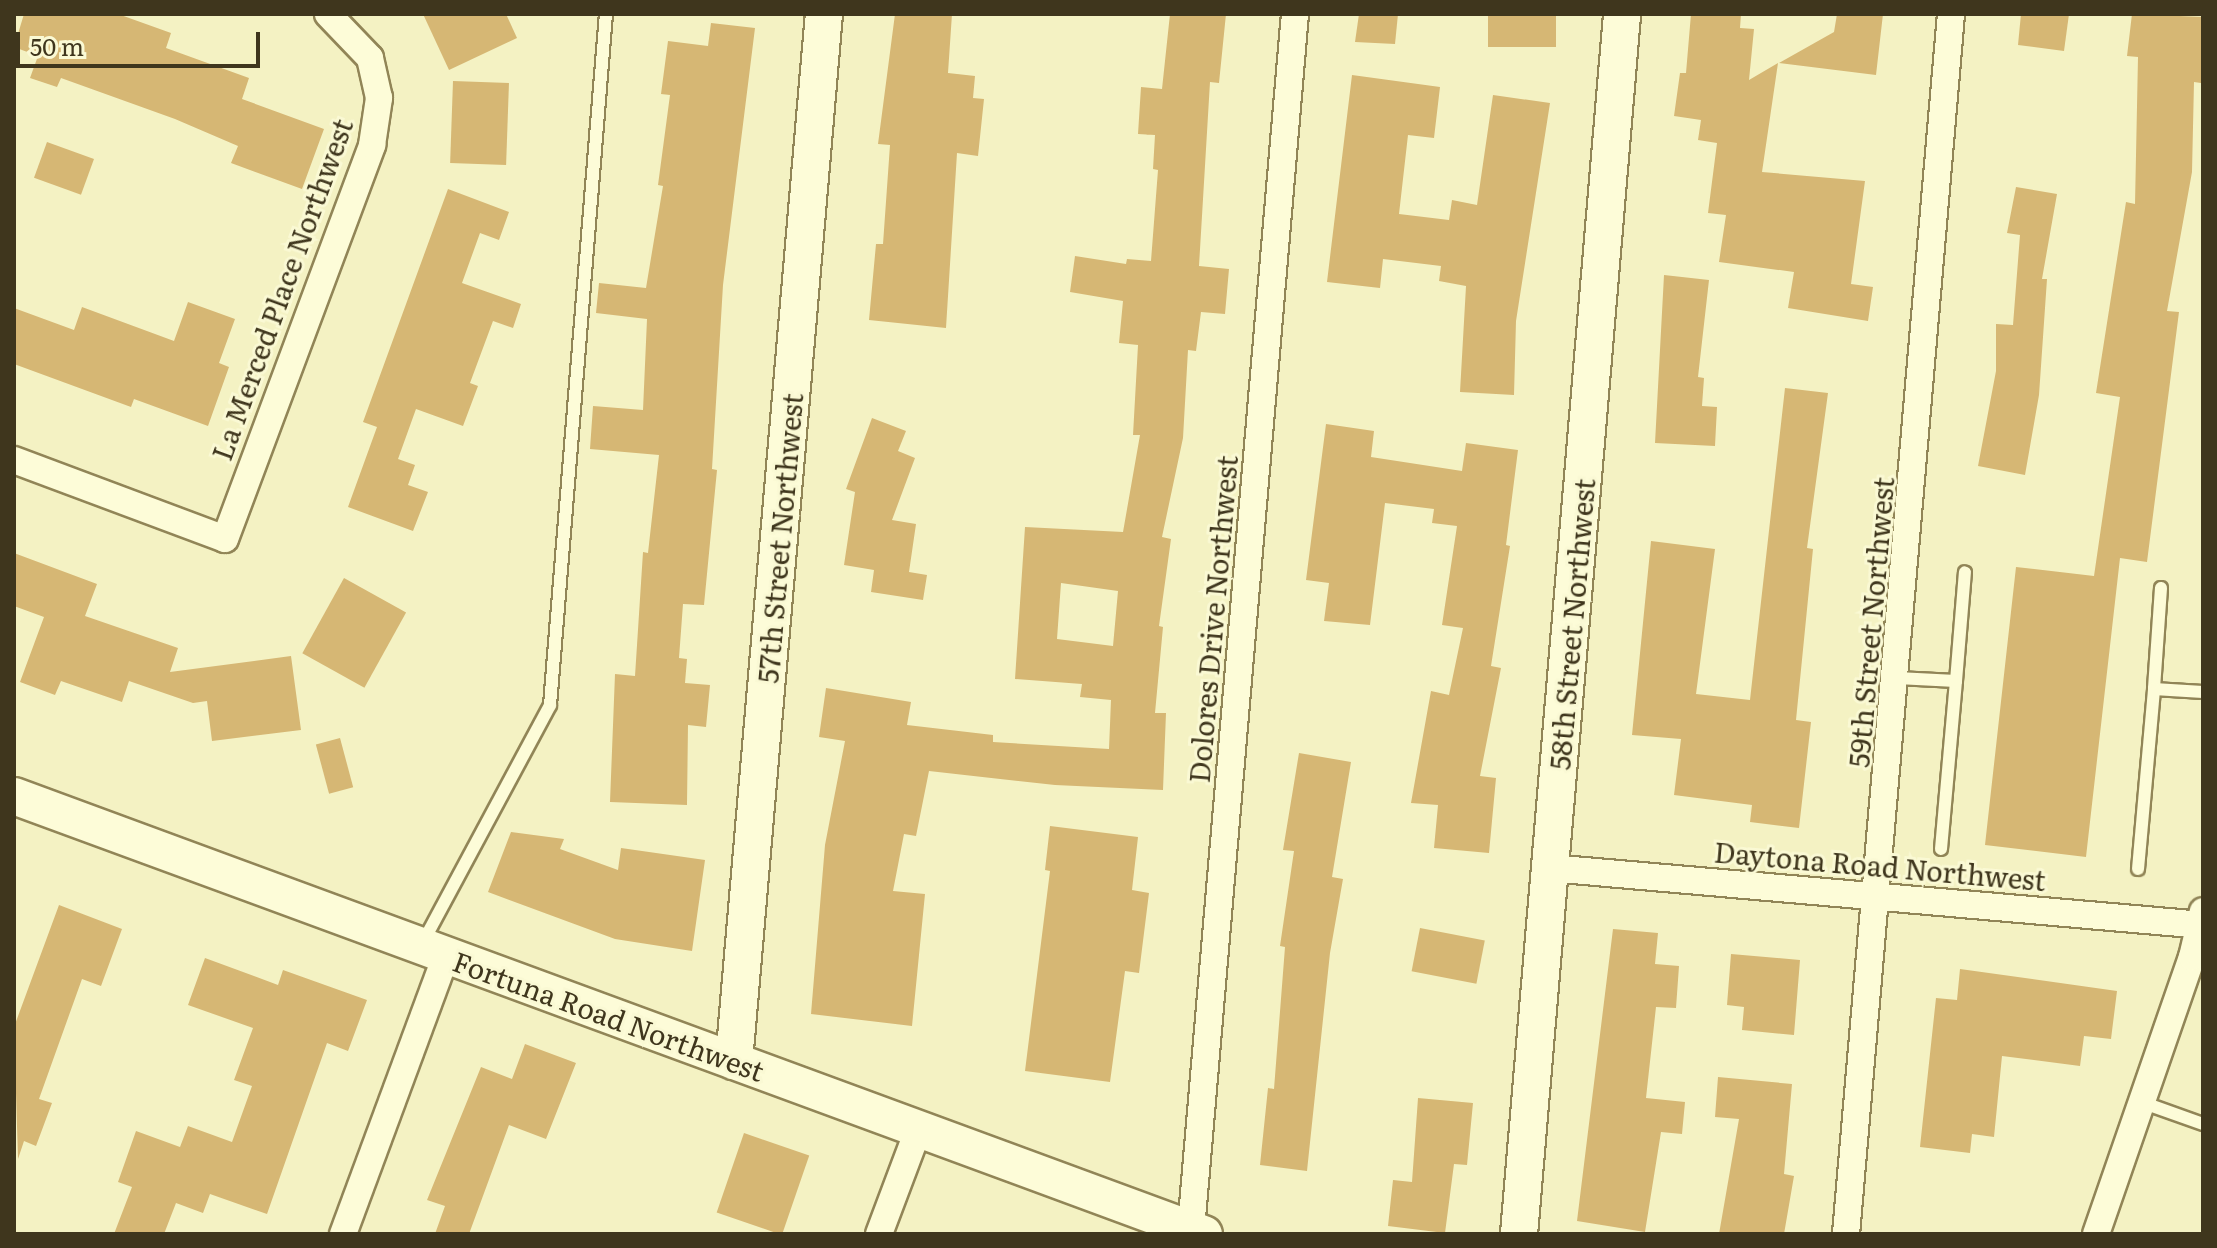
<!DOCTYPE html>
<style>
body{margin:0}
#map{position:relative;width:2217px;height:1248px;overflow:hidden;background:#f4f2c3;font-family:Literata,serif}
div>[style]{position:absolute}
[style*='--x']{left:calc(var(--x)*1px);top:calc(var(--y)*1px);width:calc(var(--w)*1px);rotate:calc(var(--a)*1deg)}
.building>*{inset:0;background:#d6b774;transform-origin:0 0}
.roads{filter:drop-shadow(2px 0 #918557) drop-shadow(-2px 0 #918557) drop-shadow(0 2px #918557) drop-shadow(0 -2px #918557)}
.lane>*{height:12px;margin:-6px;padding:0 6px;transform-origin:6px;border-radius:6px;background:#fdfcd8}
.street>*{height:26px;margin:-13px;padding:0 13px;transform-origin:13px;border-radius:13px;background:#fdfcd8}
.secondary>*{height:36px;margin:-18px;padding:0 18px;transform-origin:18px;border-radius:18px;background:#fdfcd8}
span{translate:-50% -50%;white-space:nowrap;text-align:center;line-height:1.15;-webkit-text-stroke:6px #faf9d4;paint-order:stroke}
.street-label{font-size:28px;color:#3f361d}
.frame{position:absolute;inset:0;border:16px solid #3f361d;pointer-events:none}
.scale{position:absolute;left:16px;top:32px;width:244px;height:36px;box-sizing:border-box;border:4px solid #3f361d;border-top:0;padding-left:10px;font-size:24px;line-height:28px;white-space:nowrap;color:#3f361d;-webkit-text-stroke:6px #faf9d4;paint-order:stroke}
</style>
<div id="map">
<div class="building">
<i style="clip-path:polygon(24px 14px,118px 14px,171px 33px,166px 48px,249px 78px,242px 99px,324px 129px,302px 189px,231px 163px,238px 146px,175px 119px,61px 78px,57px 87px,30px 78px,38px 56px,14px 47px)"></i>
<i style="clip-path:polygon(423px 14px,506px 14px,517px 38px,449px 70px)"></i>
<i style="clip-path:polygon(895px 14px,952px 14px,948px 73px,975px 76px,973px 98px,984px 99px,978px 156px,957px 153px,946px 328px,869px 320px,876px 244px,883px 244px,890px 145px,878px 144px)"></i>
<i style="clip-path:polygon(evenodd,1170px 14px,1226px 14px,1219px 83px,1210px 82px,1199px 266px,1229px 269px,1225px 314px,1201px 312px,1196px 351px,1188px 350px,1183px 438px,1162px 537px,1171px 539px,1159px 626px,1163px 627px,1155px 713px,1166px 713px,1163px 790px,1055px 785px,929px 771px,916px 836px,904px 834px,893px 891px,925px 894px,912px 1026px,811px 1014px,825px 845px,845px 741px,819px 737px,826px 688px,911px 702px,907px 725px,993px 735px,993px 742px,1109px 749px,1111px 700px,1080px 697px,1082px 684px,1015px 679px,1025px 527px,1123px 532px,1140px 435px,1133px 435px,1138px 345px,1119px 343px,1123px 301px,1070px 292px,1075px 256px,1126px 264px,1127px 259px,1151px 261px,1158px 170px,1153px 169px,1155px 135px,1138px 134px,1141px 87px,1162px 89px,1170px 14px,1061px 583px,1118px 591px,1113px 646px,1057px 639px,1061px 583px)"></i>
<i style="clip-path:polygon(1359px 14px,1398px 14px,1395px 44px,1355px 42px)"></i>
<i style="left:1488px;top:14px;width:68px;height:33px"></i>
<i style="clip-path:polygon(1691px 14px,1741px 14px,1740px 28px,1754px 29px,1749px 80px,1778px 63px,1762px 172px,1865px 181px,1851px 284px,1873px 287px,1868px 321px,1788px 308px,1794px 272px,1719px 262px,1726px 215px,1708px 213px,1717px 143px,1698px 140px,1701px 120px,1674px 116px,1680px 73px,1686px 73px)"></i>
<i style="clip-path:polygon(1837px 14px,1883px 14px,1876px 75px,1779px 63px,1834px 32px)"></i>
<i style="clip-path:polygon(2021px 14px,2069px 14px,2064px 51px,2018px 45px)"></i>
<i style="clip-path:polygon(2132px 14px,2203px 17px,2203px 66px,2201px 83px,2194px 82px,2192px 172px,2167px 311px,2179px 312px,2147px 562px,2120px 558px,2086px 857px,1985px 845px,2016px 567px,2094px 576px,2120px 397px,2096px 393px,2126px 202px,2135px 204px,2138px 57px,2127px 56px)"></i>
<i style="clip-path:polygon(711px 23px,755px 28px,723px 285px,712px 469px,717px 470px,704px 605px,683px 604px,679px 658px,687px 659px,685px 683px,710px 685px,706px 727px,688px 725px,687px 805px,610px 802px,615px 674px,635px 676px,643px 552px,648px 553px,659px 455px,590px 449px,593px 406px,643px 410px,647px 319px,596px 313px,599px 283px,646px 288px,663px 186px,658px 185px,670px 95px,661px 94px,668px 41px,708px 46px)"></i>
<i style="clip-path:polygon(1352px 75px,1440px 87px,1434px 138px,1408px 135px,1399px 214px,1449px 220px,1452px 200px,1477px 205px,1493px 95px,1550px 103px,1516px 321px,1514px 395px,1460px 392px,1466px 286px,1439px 281px,1441px 266px,1383px 259px,1380px 288px,1327px 282px)"></i>
<i style="left:453px;top:81px;width:56px;height:82px;rotate:2deg"></i>
<i style="left:47px;top:142px;width:50px;height:38px;rotate:20deg"></i>
<i style="clip-path:polygon(2016px 187px,2057px 194px,2042px 279px,2047px 279px,2039px 395px,2025px 475px,1978px 466px,1996px 371px,1996px 324px,2013px 325px,2020px 235px,2007px 233px)"></i>
<i style="clip-path:polygon(448px 189px,509px 212px,499px 240px,480px 233px,462px 283px,521px 304px,513px 328px,493px 321px,470px 383px,478px 386px,463px 426px,416px 409px,398px 459px,415px 465px,408px 485px,428px 492px,413px 531px,348px 507px,377px 427px,363px 422px)"></i>
<i style="clip-path:polygon(1664px 275px,1709px 280px,1698px 377px,1704px 378px,1702px 406px,1717px 407px,1715px 446px,1655px 443px)"></i>
<i style="clip-path:polygon(188px 302px,235px 319px,219px 363px,229px 367px,208px 426px,134px 399px,131px 407px,14px 364px,14px 308px,74px 330px,82px 307px,174px 341px)"></i>
<i style="clip-path:polygon(1785px 388px,1828px 393px,1807px 548px,1813px 549px,1796px 720px,1811px 722px,1799px 828px,1750px 822px,1752px 805px,1674px 795px,1681px 739px,1632px 735px,1651px 541px,1715px 549px,1696px 694px,1750px 700px)"></i>
<i style="clip-path:polygon(872px 418px,906px 431px,898px 451px,915px 458px,892px 520px,916px 524px,909px 572px,927px 575px,923px 600px,871px 592px,874px 570px,844px 565px,855px 492px,846px 489px)"></i>
<i style="clip-path:polygon(1326px 424px,1374px 431px,1371px 457px,1462px 471px,1466px 443px,1518px 450px,1506px 545px,1510px 546px,1491px 666px,1501px 668px,1480px 776px,1496px 778px,1489px 853px,1434px 848px,1438px 805px,1411px 803px,1431px 691px,1449px 695px,1463px 628px,1442px 625px,1457px 526px,1432px 523px,1434px 509px,1385px 503px,1370px 625px,1324px 621px,1329px 583px,1306px 580px)"></i>
<i style="clip-path:polygon(14px 553px,97px 584px,85px 616px,178px 648px,170px 672px,291px 656px,301px 730px,212px 741px,207px 701px,193px 703px,129px 681px,122px 702px,61px 681px,55px 695px,20px 682px,44px 617px,14px 606px)"></i>
<i style="left:344px;top:578px;width:71px;height:86px;rotate:29deg"></i>
<i style="left:340px;top:738px;width:51px;height:25px;rotate:75deg"></i>
<i style="clip-path:polygon(1299px 753px,1351px 762px,1332px 877px,1343px 879px,1330px 953px,1307px 1171px,1260px 1165px,1268px 1088px,1274px 1089px,1285px 947px,1280px 946px,1294px 851px,1283px 850px)"></i>
<i style="clip-path:polygon(1050px 826px,1138px 837px,1132px 890px,1149px 893px,1139px 973px,1125px 971px,1110px 1082px,1025px 1071px,1050px 871px,1045px 870px)"></i>
<i style="clip-path:polygon(511px 832px,564px 839px,560px 849px,618px 870px,621px 848px,705px 860px,692px 951px,615px 939px,488px 892px)"></i>
<i style="clip-path:polygon(59px 905px,122px 929px,101px 986px,82px 979px,39px 1099px,52px 1103px,36px 1146px,24px 1141px,18px 1159px,14px 1027px)"></i>
<i style="left:1420px;top:928px;width:66px;height:44px;rotate:11deg"></i>
<i style="clip-path:polygon(1613px 929px,1658px 933px,1655px 964px,1679px 966px,1676px 1008px,1656px 1007px,1646px 1098px,1685px 1102px,1682px 1134px,1661px 1132px,1645px 1232px,1577px 1221px)"></i>
<i style="clip-path:polygon(1731px 954px,1800px 960px,1794px 1035px,1742px 1030px,1744px 1007px,1727px 1005px)"></i>
<i style="clip-path:polygon(205px 958px,278px 985px,283px 970px,367px 1000px,348px 1051px,327px 1043px,267px 1214px,210px 1194px,203px 1213px,176px 1203px,164px 1234px,114px 1234px,132px 1187px,118px 1182px,136px 1131px,180px 1147px,188px 1126px,232px 1142px,252px 1086px,234px 1080px,253px 1028px,188px 1005px)"></i>
<i style="clip-path:polygon(1960px 969px,2117px 991px,2111px 1039px,2084px 1036px,2080px 1066px,2002px 1056px,1994px 1137px,1972px 1134px,1970px 1153px,1920px 1147px,1936px 998px,1957px 1000px)"></i>
<i style="clip-path:polygon(525px 1044px,576px 1063px,546px 1139px,509px 1125px,469px 1234px,435px 1234px,445px 1206px,427px 1200px,481px 1067px,512px 1079px)"></i>
<i style="clip-path:polygon(1718px 1077px,1792px 1084px,1784px 1174px,1794px 1176px,1784px 1234px,1719px 1234px,1739px 1119px,1715px 1117px)"></i>
<i style="clip-path:polygon(1418px 1098px,1473px 1103px,1467px 1165px,1454px 1164px,1445px 1233px,1388px 1226px,1393px 1180px,1412px 1182px)"></i>
<i style="left:744px;top:1133px;width:69px;height:84px;rotate:19deg"></i>
</div>
<div class="roads">
<div class="lane">
<i style="--x:2161;--y:588;--w:101;--a:94"></i>
<i style="--x:2154;--y:689;--w:49;--a:3.5"></i>
<i style="--x:1897;--y:678;--w:59;--a:2.9"></i>
<i style="--x:1956;--y:681;--w:109;--a:-85.3"></i>
<i style="--x:1941;--y:849;--w:169;--a:-84.9"></i>
<i style="--x:2138;--y:869;--w:181;--a:-84.9"></i>
<i style="--x:422;--y:944;--w:271;--a:-61.8"></i>
<i style="--x:550;--y:705;--w:693;--a:-85.37"></i>
<i style="--x:2144;--y:1103;--w:63;--a:19.6"></i>
</div>
<div class="street">
<i style="--x:14;--y:460;--w:225;--a:20.5"></i>
<i style="--x:225;--y:539;--w:421;--a:-69.5"></i>
<i style="--x:372;--y:145;--w:48;--a:-81.5"></i>
<i style="--x:379;--y:98;--w:41;--a:-102.7"></i>
<i style="--x:370;--y:58;--w:61;--a:-133.7"></i>
<i style="--x:1550;--y:868;--w:655;--a:4.99"></i>
<i style="--x:1191;--y:1229;--w:1219;--a:-85.11"></i>
<i style="--x:343;--y:1234;--w:296;--a:-69.7"></i>
<i style="--x:879;--y:1234;--w:111;--a:-69.4"></i>
<i style="--x:1846;--y:1234;--w:1225;--a:-85.08"></i>
<i style="--x:2096;--y:1234;--w:293;--a:-70.9"></i>
<i style="--x:2192;--y:957;--w:47;--a:-76.6"></i>
</div>
<div class="secondary">
<i style="--x:14;--y:796;--w:1268;--a:20.21"></i>
<i style="--x:734;--y:1061;--w:1051;--a:-85.09"></i>
<i style="--x:1519;--y:1234;--w:1224;--a:-85.17"></i>
</div>
</div>
<div class="street-label">
<span style="left:281px;top:289px;rotate:-70deg">La Merced Place Northwest</span>
<span style="left:779px;top:538px;rotate:-85deg">57th Street Northwest</span>
<span style="left:1212px;top:619px;rotate:-85deg">Dolores Drive Northwest</span>
<span style="left:1870px;top:622px;rotate:-85deg">59th Street Northwest</span>
<span style="left:1571px;top:624px;rotate:-85deg">58th Street Northwest</span>
<span style="left:1880px;top:865px;rotate:5deg">Daytona Road Northwest</span>
<span style="left:609px;top:1015px;rotate:20deg">Fortuna Road Northwest</span>
</div>
<div class="frame"></div>
<div class="scale">50 m</div>
</div>
